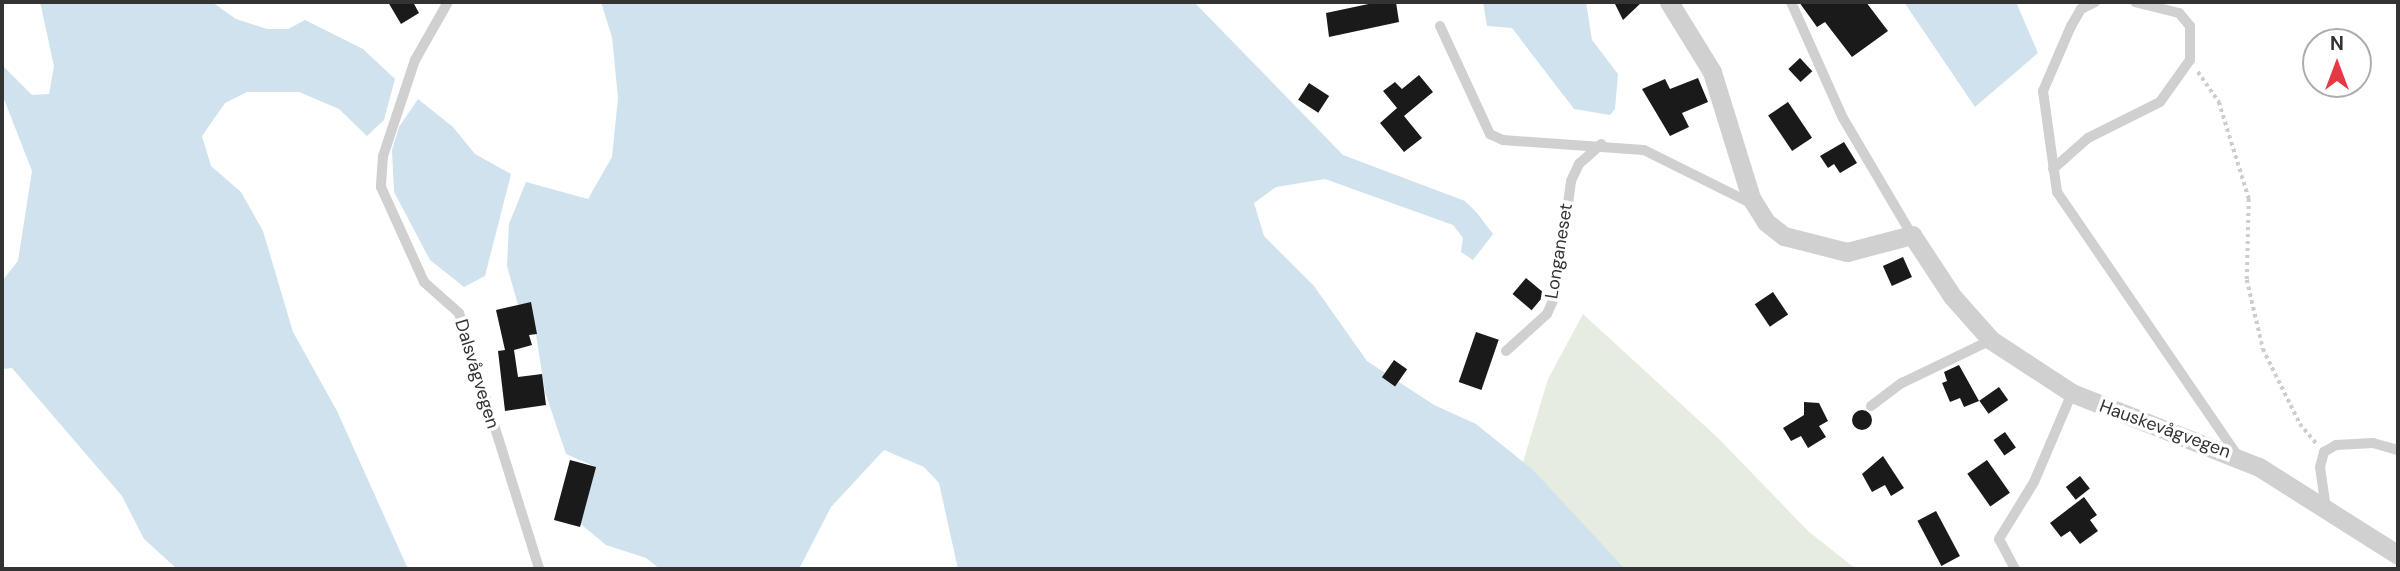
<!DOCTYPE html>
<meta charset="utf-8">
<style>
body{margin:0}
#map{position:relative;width:2400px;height:571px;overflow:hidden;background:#fff;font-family:"DM Sans",sans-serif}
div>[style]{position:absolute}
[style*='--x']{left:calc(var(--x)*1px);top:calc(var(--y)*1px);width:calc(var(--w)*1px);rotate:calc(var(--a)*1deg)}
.green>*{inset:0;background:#e6ecdf}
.water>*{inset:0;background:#cfe2ee}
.building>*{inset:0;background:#1a1a1a;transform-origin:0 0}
.round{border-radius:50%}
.path>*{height:3.5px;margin-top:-1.75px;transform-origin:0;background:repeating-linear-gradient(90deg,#cdcdcd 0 3.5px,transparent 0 7px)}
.service>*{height:10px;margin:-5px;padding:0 5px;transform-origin:5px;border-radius:5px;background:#d0d0d0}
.minor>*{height:19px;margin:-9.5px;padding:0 9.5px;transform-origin:9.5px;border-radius:9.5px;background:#d0d0d0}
span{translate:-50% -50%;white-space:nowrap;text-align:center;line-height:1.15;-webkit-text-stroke:7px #fff;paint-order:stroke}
.street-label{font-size:18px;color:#333}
.frame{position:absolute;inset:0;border:4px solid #333;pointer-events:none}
.north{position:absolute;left:2302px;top:28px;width:70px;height:70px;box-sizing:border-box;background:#fff;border:2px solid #adadad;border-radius:50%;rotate:0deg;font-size:19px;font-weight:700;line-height:28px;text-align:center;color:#333}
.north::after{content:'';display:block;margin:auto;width:24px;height:32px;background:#e63946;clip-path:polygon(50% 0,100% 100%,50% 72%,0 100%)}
</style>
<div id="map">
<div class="green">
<i style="clip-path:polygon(1583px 314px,1718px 438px,1808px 531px,1856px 569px,1625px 569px,1523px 462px,1548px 379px)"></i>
</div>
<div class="water">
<i style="clip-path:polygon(40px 2px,212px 2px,236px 19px,267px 29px,288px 29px,305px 20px,363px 49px,395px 79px,384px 120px,367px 136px,339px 109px,299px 92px,247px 92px,225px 103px,202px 136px,211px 166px,241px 192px,263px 231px,293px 332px,337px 411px,408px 569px,177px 569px,144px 539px,122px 496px,12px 368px,2px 369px,2px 281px,18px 261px,32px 171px,2px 94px,2px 65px,32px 95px,49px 94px,54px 66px)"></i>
<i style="clip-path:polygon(601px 2px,1194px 2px,1343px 155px,1465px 201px,1477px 213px,1493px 234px,1473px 260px,1461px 252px,1463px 238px,1453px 225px,1325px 179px,1276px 187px,1254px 203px,1264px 236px,1314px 286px,1367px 361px,1434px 405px,1476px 424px,1533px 470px,1625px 569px,958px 569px,939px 483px,924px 467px,884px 450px,831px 507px,799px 569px,660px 569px,646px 558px,606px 545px,577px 521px,596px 467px,566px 454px,545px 392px,531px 303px,518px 305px,507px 266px,509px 224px,526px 182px,588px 199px,612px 157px,618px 98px,612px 37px)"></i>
<i style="clip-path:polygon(1483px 2px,1586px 2px,1592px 40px,1618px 74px,1615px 109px,1610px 115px,1574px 109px,1512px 28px,1487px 26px)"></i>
<i style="clip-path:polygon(1904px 2px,2016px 2px,2038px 53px,1975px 107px)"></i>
<i style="clip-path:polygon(418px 99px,453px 127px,475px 154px,511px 174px,485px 276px,464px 287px,430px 260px,394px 192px,392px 150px,399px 127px)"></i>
</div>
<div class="building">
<i style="clip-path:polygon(388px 2px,413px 2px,419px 13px,401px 24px)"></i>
<i style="clip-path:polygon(1378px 2px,1396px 2px,1399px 22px,1329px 37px,1326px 13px)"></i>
<i style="clip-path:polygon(1614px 2px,1642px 2px,1623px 20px)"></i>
<i style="clip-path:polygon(1799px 2px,1866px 2px,1888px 31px,1852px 57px,1825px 22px,1817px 27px)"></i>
<i style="left:1800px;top:58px;width:18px;height:16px;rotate:47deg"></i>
<i style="clip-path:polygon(1419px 75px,1433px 92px,1404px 116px,1422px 138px,1404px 152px,1380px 123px,1397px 108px,1383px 91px,1395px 82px,1402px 89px)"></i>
<i style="clip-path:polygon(1698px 78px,1708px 102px,1682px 113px,1689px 127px,1670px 136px,1642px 89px,1665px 79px,1670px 89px)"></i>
<i style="left:1309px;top:83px;width:24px;height:20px;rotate:33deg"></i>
<i style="left:1788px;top:102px;width:43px;height:24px;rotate:56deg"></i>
<i style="clip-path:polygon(1844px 142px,1857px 163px,1840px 173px,1834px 164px,1828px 168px,1820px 156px)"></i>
<i style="left:1903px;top:257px;width:22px;height:22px;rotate:66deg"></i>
<i style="left:1526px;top:278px;width:25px;height:21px;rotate:40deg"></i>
<i style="left:1773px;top:292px;width:27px;height:22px;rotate:56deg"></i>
<i style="clip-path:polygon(531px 302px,537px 334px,529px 335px,532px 345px,514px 350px,518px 377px,542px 374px,546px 405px,505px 411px,498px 351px,505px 350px,496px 310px)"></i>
<i style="left:1476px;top:332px;width:24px;height:53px;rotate:19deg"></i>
<i style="left:1394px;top:360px;width:16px;height:21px;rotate:35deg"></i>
<i style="clip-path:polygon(1959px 365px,1979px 401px,1964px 407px,1960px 398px,1950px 402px,1942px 383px,1947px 381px,1944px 372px)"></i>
<i style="left:1999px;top:387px;width:16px;height:24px;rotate:55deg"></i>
<i style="clip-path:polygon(1804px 402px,1819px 403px,1828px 421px,1819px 426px,1826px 437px,1808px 448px,1801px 436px,1791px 441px,1783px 428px,1804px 415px)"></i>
<i class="round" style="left:1852px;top:410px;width:20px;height:20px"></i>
<i style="left:2005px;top:432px;width:19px;height:14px;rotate:55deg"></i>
<i style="clip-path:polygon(1883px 456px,1904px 488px,1891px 496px,1885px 485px,1872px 492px,1862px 474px)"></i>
<i style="left:570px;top:460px;width:27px;height:62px;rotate:15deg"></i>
<i style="left:1987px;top:460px;width:40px;height:24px;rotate:55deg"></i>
<i style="left:2080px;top:476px;width:16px;height:18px;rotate:52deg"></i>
<i style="clip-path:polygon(2084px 497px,2097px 515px,2090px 520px,2098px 531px,2080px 544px,2070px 531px,2061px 537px,2050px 523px)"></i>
<i style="left:1936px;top:511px;width:51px;height:21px;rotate:62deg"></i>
</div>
<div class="path">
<i style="--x:2198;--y:72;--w:37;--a:55"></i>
<i style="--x:2219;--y:102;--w:102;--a:72.8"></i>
<i style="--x:2249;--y:199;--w:81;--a:91.4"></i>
<i style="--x:2247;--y:280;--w:71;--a:76.9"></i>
<i style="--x:2263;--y:349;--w:84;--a:63.7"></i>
<i style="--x:2300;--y:424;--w:25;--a:50"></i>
</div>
<div class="service">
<i style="--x:448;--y:2;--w:67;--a:119.6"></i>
<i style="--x:415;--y:60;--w:101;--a:108.4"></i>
<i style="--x:383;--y:156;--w:31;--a:94"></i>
<i style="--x:381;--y:187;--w:104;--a:65.6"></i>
<i style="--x:424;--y:282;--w:47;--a:41.5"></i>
<i style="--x:459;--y:313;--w:268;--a:72.6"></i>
<i style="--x:1791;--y:2;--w:127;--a:65.9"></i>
<i style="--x:1843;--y:118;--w:136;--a:59.5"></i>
<i style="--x:2095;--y:2;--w:16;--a:153"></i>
<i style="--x:2081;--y:9;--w:20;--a:120"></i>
<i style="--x:2071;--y:26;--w:71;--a:113.3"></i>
<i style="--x:2043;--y:91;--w:102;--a:82.1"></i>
<i style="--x:2057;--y:192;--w:319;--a:55.6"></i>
<i style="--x:1440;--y:26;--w:119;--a:65.2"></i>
<i style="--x:1490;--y:134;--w:14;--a:25"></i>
<i style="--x:1503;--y:140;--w:141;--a:4.1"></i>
<i style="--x:1644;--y:150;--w:119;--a:26.4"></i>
<i style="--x:2053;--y:169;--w:47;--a:-41.5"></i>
<i style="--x:2088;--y:138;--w:80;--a:-26.6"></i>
<i style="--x:2160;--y:102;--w:52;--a:-54.5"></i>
<i style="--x:2190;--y:60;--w:34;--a:-90"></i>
<i style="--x:2190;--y:26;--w:17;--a:-130"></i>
<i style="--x:2179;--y:13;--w:45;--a:-166"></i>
<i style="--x:1506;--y:351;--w:55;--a:-42.1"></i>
<i style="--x:1547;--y:314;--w:22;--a:-66"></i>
<i style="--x:1556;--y:294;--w:114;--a:-82.4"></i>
<i style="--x:1571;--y:181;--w:19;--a:-65"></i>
<i style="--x:1579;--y:164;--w:30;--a:-42"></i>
<i style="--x:1871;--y:406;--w:39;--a:-37"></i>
<i style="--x:1902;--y:383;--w:99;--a:-25.8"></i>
<i style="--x:2326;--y:509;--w:42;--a:-98.1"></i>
<i style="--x:2320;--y:467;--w:16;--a:-75"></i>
<i style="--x:2324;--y:452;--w:14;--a:-30"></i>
<i style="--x:2336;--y:445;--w:37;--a:-3"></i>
<i style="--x:2373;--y:443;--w:26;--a:16"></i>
<i style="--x:2015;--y:569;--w:34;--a:-118"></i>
<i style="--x:1999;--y:539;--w:67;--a:-58.4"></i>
<i style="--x:2034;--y:482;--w:97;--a:-66.9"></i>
</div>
<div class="minor">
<i style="--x:1669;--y:2;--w:82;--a:58.4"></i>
<i style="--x:1712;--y:72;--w:132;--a:72.8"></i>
<i style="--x:1751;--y:198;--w:28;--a:58"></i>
<i style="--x:1766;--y:222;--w:23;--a:38"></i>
<i style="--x:1784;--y:236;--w:65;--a:14.3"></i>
<i style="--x:1847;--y:252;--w:67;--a:-14.7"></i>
<i style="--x:1912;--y:235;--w:73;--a:56.7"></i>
<i style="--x:1952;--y:296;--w:59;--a:48.4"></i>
<i style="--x:1991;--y:340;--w:97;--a:33.2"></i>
<i style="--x:2072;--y:393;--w:201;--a:21.6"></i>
<i style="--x:2259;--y:467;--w:165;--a:32.3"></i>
</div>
<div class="street-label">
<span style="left:1559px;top:251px;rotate:-81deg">Longaneset</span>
<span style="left:477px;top:374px;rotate:73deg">Dalsvågvegen</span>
<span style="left:2165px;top:429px;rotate:20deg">Hauskevågvegen</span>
</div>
<div class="frame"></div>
<div class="north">N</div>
</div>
